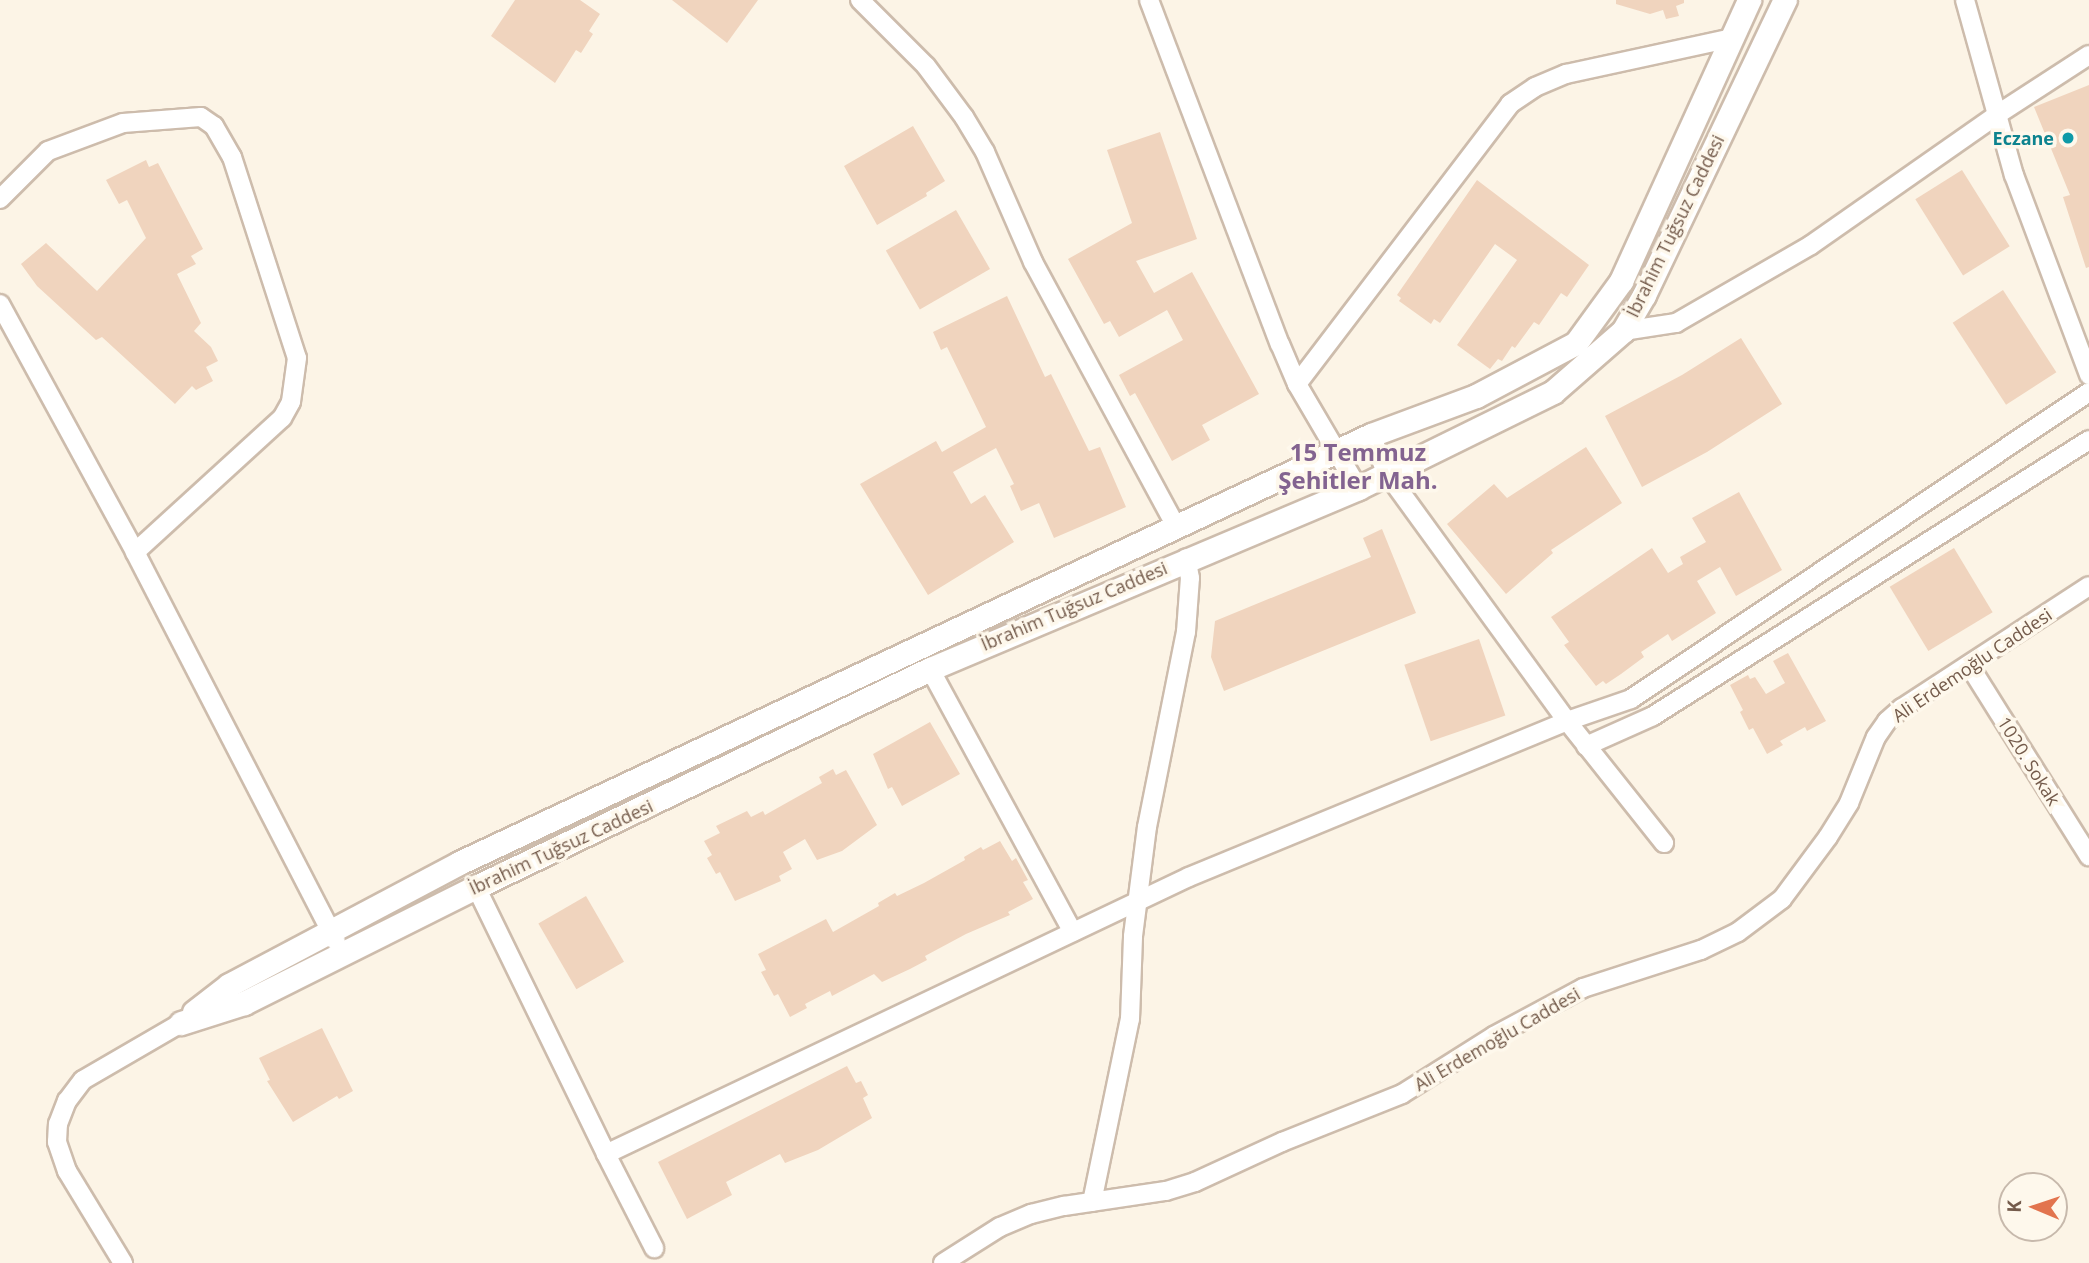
<!DOCTYPE html>
<meta charset="utf-8">
<style>
body{margin:0}
#map{position:relative;width:2089px;height:1263px;overflow:hidden;background:#fcf4e6;font-family:"Open Sans",sans-serif}
div>[style]{position:absolute}
[style*='--x']{left:calc(var(--x)*1px);top:calc(var(--y)*1px);width:calc(var(--w)*1px);rotate:calc(var(--a)*1deg)}
.building>*{inset:0;background:#f0d4be;transform-origin:0 0}
.roads{filter:drop-shadow(2px 0 #cdbcac) drop-shadow(-2px 0 #cdbcac) drop-shadow(0 2px #cdbcac) drop-shadow(0 -2px #cdbcac)}
.minor>*{height:18px;margin:-9px;padding:0 9px;transform-origin:9px;border-radius:9px;background:#fff}
.tertiary>*{height:23px;margin:-11.5px;padding:0 11.5px;transform-origin:11.5px;border-radius:11.5px;background:#fff}
.dots>*{width:19px;height:19px;translate:-50% -50%;box-sizing:border-box;border:4px solid #fef8ec;border-radius:50%}
span{translate:-50% -50%;white-space:nowrap;text-align:center;line-height:1.15;-webkit-text-stroke:7px #fef8ec;paint-order:stroke}
.culture-label{font-size:18px;color:#0d838f;font-weight:700}
.right{translate:-100% -50%;text-align:right}
.street-label{font-size:18px;color:#745b4b}
.district-label{font-size:24px;color:#836390;font-weight:700}
.north{position:absolute;left:1998px;top:1172px;width:70px;height:70px;box-sizing:border-box;background:#fef8ec;border:2px solid #c7b9ac;border-radius:50%;rotate:272deg;font-size:19px;font-weight:700;line-height:28px;text-align:center;color:#745b4b}
.north::after{content:'';display:block;margin:auto;width:24px;height:32px;background:#e2744e;clip-path:polygon(50% 0,100% 100%,50% 72%,0 100%)}
</style>
<div id="map">
<div class="building">
<i style="clip-path:polygon(515px 0,580px 0,600px 14px,589px 31px,593px 34px,581px 53px,576px 50px,555px 83px,491px 36px)"></i>
<i style="clip-path:polygon(672px 0,758px 0,727px 43px)"></i>
<i style="clip-path:polygon(1616px 0,1684px 0,1684px 3px,1676px 6px,1679px 16px,1666px 19px,1663px 10px,1650px 14px,1616px 4px)"></i>
<i style="clip-path:polygon(2089px 85px,2089px 267px,2086px 268px,2063px 197px,2070px 195px,2034px 107px)"></i>
<i style="clip-path:polygon(913px 126px,945px 181px,926px 193px,927px 196px,877px 225px,844px 166px)"></i>
<i style="clip-path:polygon(1160px 132px,1197px 239px,1136px 261px,1154px 293px,1192px 272px,1259px 394px,1202px 425px,1210px 440px,1172px 461px,1135px 393px,1130px 396px,1119px 375px,1183px 340px,1167px 310px,1119px 337px,1110px 321px,1104px 324px,1068px 259px,1132px 223px,1107px 150px)"></i>
<i style="clip-path:polygon(146px 160px,149px 167px,158px 163px,203px 249px,191px 256px,196px 264px,177px 274px,201px 323px,194px 331px,211px 347px,218px 361px,206px 367px,213px 381px,196px 390px,192px 386px,175px 404px,102px 337px,96px 340px,37px 286px,21px 264px,46px 243px,97px 291px,146px 238px,127px 200px,119px 204px,106px 180px)"></i>
<i style="left:1962px;top:170px;width:90px;height:55px;rotate:58deg"></i>
<i style="clip-path:polygon(1477px 180px,1589px 265px,1567px 297px,1561px 293px,1539px 325px,1534px 322px,1515px 348px,1512px 346px,1502px 361px,1498px 359px,1490px 369px,1457px 345px,1517px 260px,1495px 244px,1440px 323px,1434px 319px,1431px 324px,1399px 301px,1401px 298px,1397px 295px)"></i>
<i style="left:956px;top:210px;width:68px;height:81px;rotate:60deg"></i>
<i style="left:2003px;top:290px;width:98px;height:60px;rotate:57deg"></i>
<i style="clip-path:polygon(1007px 296px,1045px 377px,1051px 374px,1089px 451px,1100px 447px,1126px 507px,1054px 538px,1039px 503px,1021px 511px,1010px 486px,1014px 484px,996px 448px,953px 472px,971px 504px,985px 495px,1014px 542px,928px 595px,860px 484px,936px 441px,942px 452px,986px 427px,947px 347px,941px 350px,933px 332px)"></i>
<i style="clip-path:polygon(1741px 338px,1782px 404px,1707px 452px,1642px 487px,1605px 416px,1682px 375px)"></i>
<i style="clip-path:polygon(1586px 447px,1622px 503px,1551px 550px,1553px 553px,1506px 594px,1447px 524px,1494px 484px,1507px 498px)"></i>
<i style="clip-path:polygon(1739px 492px,1782px 570px,1736px 596px,1720px 567px,1697px 581px,1716px 613px,1672px 641px,1668px 634px,1641px 652px,1644px 657px,1621px 674px,1606px 684px,1603px 681px,1596px 686px,1564px 645px,1569px 642px,1551px 617px,1652px 548px,1668px 573px,1683px 564px,1680px 557px,1706px 542px,1692px 518px)"></i>
<i style="clip-path:polygon(1382px 529px,1416px 613px,1224px 691px,1211px 657px,1215px 621px,1371px 557px,1363px 538px)"></i>
<i style="left:1954px;top:548px;width:75px;height:75px;rotate:59deg"></i>
<i style="left:1479px;top:639px;width:81px;height:79px;rotate:71deg"></i>
<i style="clip-path:polygon(1788px 653px,1826px 721px,1807px 731px,1805px 727px,1780px 741px,1783px 745px,1767px 754px,1753px 728px,1749px 730px,1740px 712px,1743px 710px,1730px 685px,1748px 675px,1750px 679px,1755px 677px,1766px 694px,1785px 683px,1773px 661px)"></i>
<i style="clip-path:polygon(930px 722px,960px 774px,902px 806px,892px 787px,888px 789px,873px 754px)"></i>
<i style="clip-path:polygon(833px 769px,836px 775px,846px 770px,877px 825px,842px 851px,817px 860px,805px 839px,783px 852px,792px 869px,779px 876px,781px 881px,735px 901px,720px 872px,716px 874px,707px 858px,712px 855px,704px 841px,720px 833px,716px 826px,747px 811px,751px 817px,763px 811px,765px 815px,822px 783px,819px 777px)"></i>
<i style="clip-path:polygon(1000px 841px,1012px 861px,1016px 858px,1028px 880px,1023px 882px,1033px 899px,1008px 912px,1010px 915px,966px 934px,925px 956px,927px 960px,910px 969px,882px 982px,874px 974px,832px 996px,830px 991px,805px 1004px,807px 1008px,790px 1017px,778px 994px,774px 996px,761px 972px,766px 970px,758px 954px,826px 919px,833px 932px,879px 906px,878px 903px,895px 893px,897px 896px,924px 883px,965px 860px,964px 857px,981px 847px,983px 850px)"></i>
<i style="left:586px;top:896px;width:76px;height:55px;rotate:60deg"></i>
<i style="clip-path:polygon(322px 1028px,353px 1091px,339px 1099px,337px 1096px,293px 1122px,267px 1081px,270px 1080px,259px 1058px)"></i>
<i style="clip-path:polygon(847px 1066px,856px 1083px,861px 1081px,868px 1095px,863px 1098px,872px 1118px,818px 1150px,785px 1163px,780px 1154px,726px 1182px,732px 1195px,687px 1219px,658px 1162px)"></i>
</div>
<div class="roads">
<div class="minor">
<i style="--x:860;--y:0;--w:93;--a:45"></i>
<i style="--x:926;--y:66;--w:64;--a:53.3"></i>
<i style="--x:964;--y:117;--w:41;--a:59"></i>
<i style="--x:985;--y:152;--w:120;--a:66.4"></i>
<i style="--x:1033;--y:262;--w:302;--a:61.6"></i>
<i style="--x:1149;--y:0;--w:368;--a:69.2"></i>
<i style="--x:1280;--y:344;--w:43;--a:67"></i>
<i style="--x:1297;--y:384;--w:121;--a:59.6"></i>
<i style="--x:1965;--y:0;--w:182;--a:74.4"></i>
<i style="--x:2014;--y:175;--w:214;--a:69.4"></i>
<i style="--x:0;--y:199;--w:68;--a:-45"></i>
<i style="--x:48;--y:151;--w:80;--a:-20.5"></i>
<i style="--x:123;--y:123;--w:78;--a:-4.4"></i>
<i style="--x:201;--y:117;--w:16;--a:35"></i>
<i style="--x:214;--y:126;--w:36;--a:60"></i>
<i style="--x:232;--y:157;--w:211;--a:72.1"></i>
<i style="--x:297;--y:358;--w:44;--a:97.8"></i>
<i style="--x:291;--y:402;--w:18;--a:119"></i>
<i style="--x:282;--y:418;--w:199;--a:137.6"></i>
<i style="--x:0;--y:304;--w:282;--a:61.4"></i>
<i style="--x:135;--y:552;--w:438;--a:62.7"></i>
<i style="--x:1623;--y:331;--w:54;--a:-8.6"></i>
<i style="--x:1676;--y:323;--w:156;--a:-30"></i>
<i style="--x:1811;--y:245;--w:225;--a:-35"></i>
<i style="--x:1995;--y:116;--w:112;--a:-33"></i>
<i style="--x:1297;--y:384;--w:352;--a:-52.7"></i>
<i style="--x:1510;--y:104;--w:30;--a:-34"></i>
<i style="--x:1535;--y:87;--w:34;--a:-23"></i>
<i style="--x:1566;--y:74;--w:170;--a:-12.2"></i>
<i style="--x:1371;--y:435;--w:40;--a:68"></i>
<i style="--x:1386;--y:472;--w:308;--a:54"></i>
<i style="--x:1567;--y:721;--w:156;--a:51.5"></i>
<i style="--x:1969;--y:665;--w:226;--a:57.9"></i>
<i style="--x:930;--y:669;--w:299;--a:61.5"></i>
<i style="--x:1586;--y:746;--w:73;--a:-24.1"></i>
<i style="--x:1653;--y:716;--w:516;--a:-32.33"></i>
<i style="--x:476;--y:887;--w:297;--a:64"></i>
<i style="--x:606;--y:1154;--w:645;--a:-25.41"></i>
<i style="--x:1189;--y:877;--w:409;--a:-22.4"></i>
<i style="--x:1567;--y:721;--w:68;--a:-19"></i>
<i style="--x:1631;--y:699;--w:551;--a:-33.83"></i>
<i style="--x:606;--y:1154;--w:106;--a:62.9"></i>
<i style="--x:1092;--y:1202;--w:187;--a:-78.3"></i>
<i style="--x:1130;--y:1019;--w:83;--a:-87.9"></i>
<i style="--x:1133;--y:936;--w:110;--a:-82.7"></i>
<i style="--x:1147;--y:827;--w:199;--a:-78.7"></i>
<i style="--x:1186;--y:632;--w:54;--a:-85.8"></i>
<i style="--x:1190;--y:578;--w:20;--a:-101"></i>
<i style="--x:123;--y:1263;--w:108;--a:-121.3"></i>
<i style="--x:67;--y:1171;--w:31;--a:-109"></i>
<i style="--x:57;--y:1142;--w:18;--a:-87"></i>
<i style="--x:58;--y:1124;--w:25;--a:-69"></i>
<i style="--x:67;--y:1101;--w:26;--a:-53"></i>
<i style="--x:83;--y:1080;--w:113;--a:-30.2"></i>
<i style="--x:943;--y:1263;--w:67;--a:-32.3"></i>
<i style="--x:1000;--y:1227;--w:34;--a:-23"></i>
<i style="--x:1031;--y:1214;--w:34;--a:-14"></i>
<i style="--x:1064;--y:1206;--w:103;--a:-8.4"></i>
<i style="--x:1166;--y:1191;--w:30;--a:-17"></i>
<i style="--x:1195;--y:1182;--w:96;--a:-24.7"></i>
<i style="--x:1282;--y:1142;--w:129;--a:-21.8"></i>
<i style="--x:1402;--y:1094;--w:109;--a:-32.2"></i>
<i style="--x:1494;--y:1036;--w:101;--a:-28.3"></i>
<i style="--x:1583;--y:988;--w:124;--a:-17.9"></i>
<i style="--x:1701;--y:950;--w:41;--a:-25.9"></i>
<i style="--x:1738;--y:932;--w:55;--a:-36.9"></i>
<i style="--x:1782;--y:899;--w:77;--a:-53.4"></i>
<i style="--x:1828;--y:837;--w:40;--a:-58"></i>
<i style="--x:1849;--y:803;--w:71;--a:-67.8"></i>
<i style="--x:1876;--y:737;--w:19;--a:-55"></i>
<i style="--x:1887;--y:721;--w:20;--a:-41"></i>
<i style="--x:1902;--y:708;--w:223;--a:-33.1"></i>
</div>
<div class="tertiary">
<i style="--x:194;--y:1012;--w:44;--a:-37.6"></i>
<i style="--x:229;--y:985;--w:260;--a:-27.9"></i>
<i style="--x:459;--y:863;--w:1007;--a:-25.14"></i>
<i style="--x:1371;--y:435;--w:112;--a:-20.4"></i>
<i style="--x:1476;--y:396;--w:113;--a:-27.9"></i>
<i style="--x:1576;--y:343;--w:77;--a:-54"></i>
<i style="--x:1621;--y:281;--w:309;--a:-65.5"></i>
<i style="--x:181;--y:1023;--w:66;--a:-17.6"></i>
<i style="--x:244;--y:1003;--w:259;--a:-26.6"></i>
<i style="--x:476;--y:887;--w:504;--a:-25.65"></i>
<i style="--x:930;--y:669;--w:465;--a:-22.9"></i>
<i style="--x:1358;--y:488;--w:217;--a:-26.2"></i>
<i style="--x:1553;--y:392;--w:93;--a:-41.1"></i>
<i style="--x:1623;--y:331;--w:42;--a:-59.7"></i>
<i style="--x:1644;--y:295;--w:327;--a:-64.5"></i>
</div>
</div>
<div class="dots">
<i style="left:2068px;top:138px;background:#0f9aa8"></i>
</div>
<div class="culture-label">
<span class="right" style="left:2054px;top:138px">Eczane</span>
</div>
<div class="street-label">
<span style="left:1675px;top:226px;rotate:-64deg">İbrahim Tuğsuz Caddesi</span>
<span style="left:1074px;top:606px;rotate:-23deg">İbrahim Tuğsuz Caddesi</span>
<span style="left:1972px;top:665px;rotate:-34deg">Ali Erdemoğlu Caddesi</span>
<span style="left:2029px;top:761px;rotate:58deg">1020. Sokak</span>
<span style="left:561px;top:847px;rotate:-25deg">İbrahim Tuğsuz Caddesi</span>
<span style="left:1497px;top:1039px;rotate:-30deg">Ali Erdemoğlu Caddesi</span>
</div>
<div class="district-label">
<span style="left:1358px;top:466px">15 Temmuz<br>Şehitler Mah.</span>
</div>
<div class="north">K</div>
</div>
